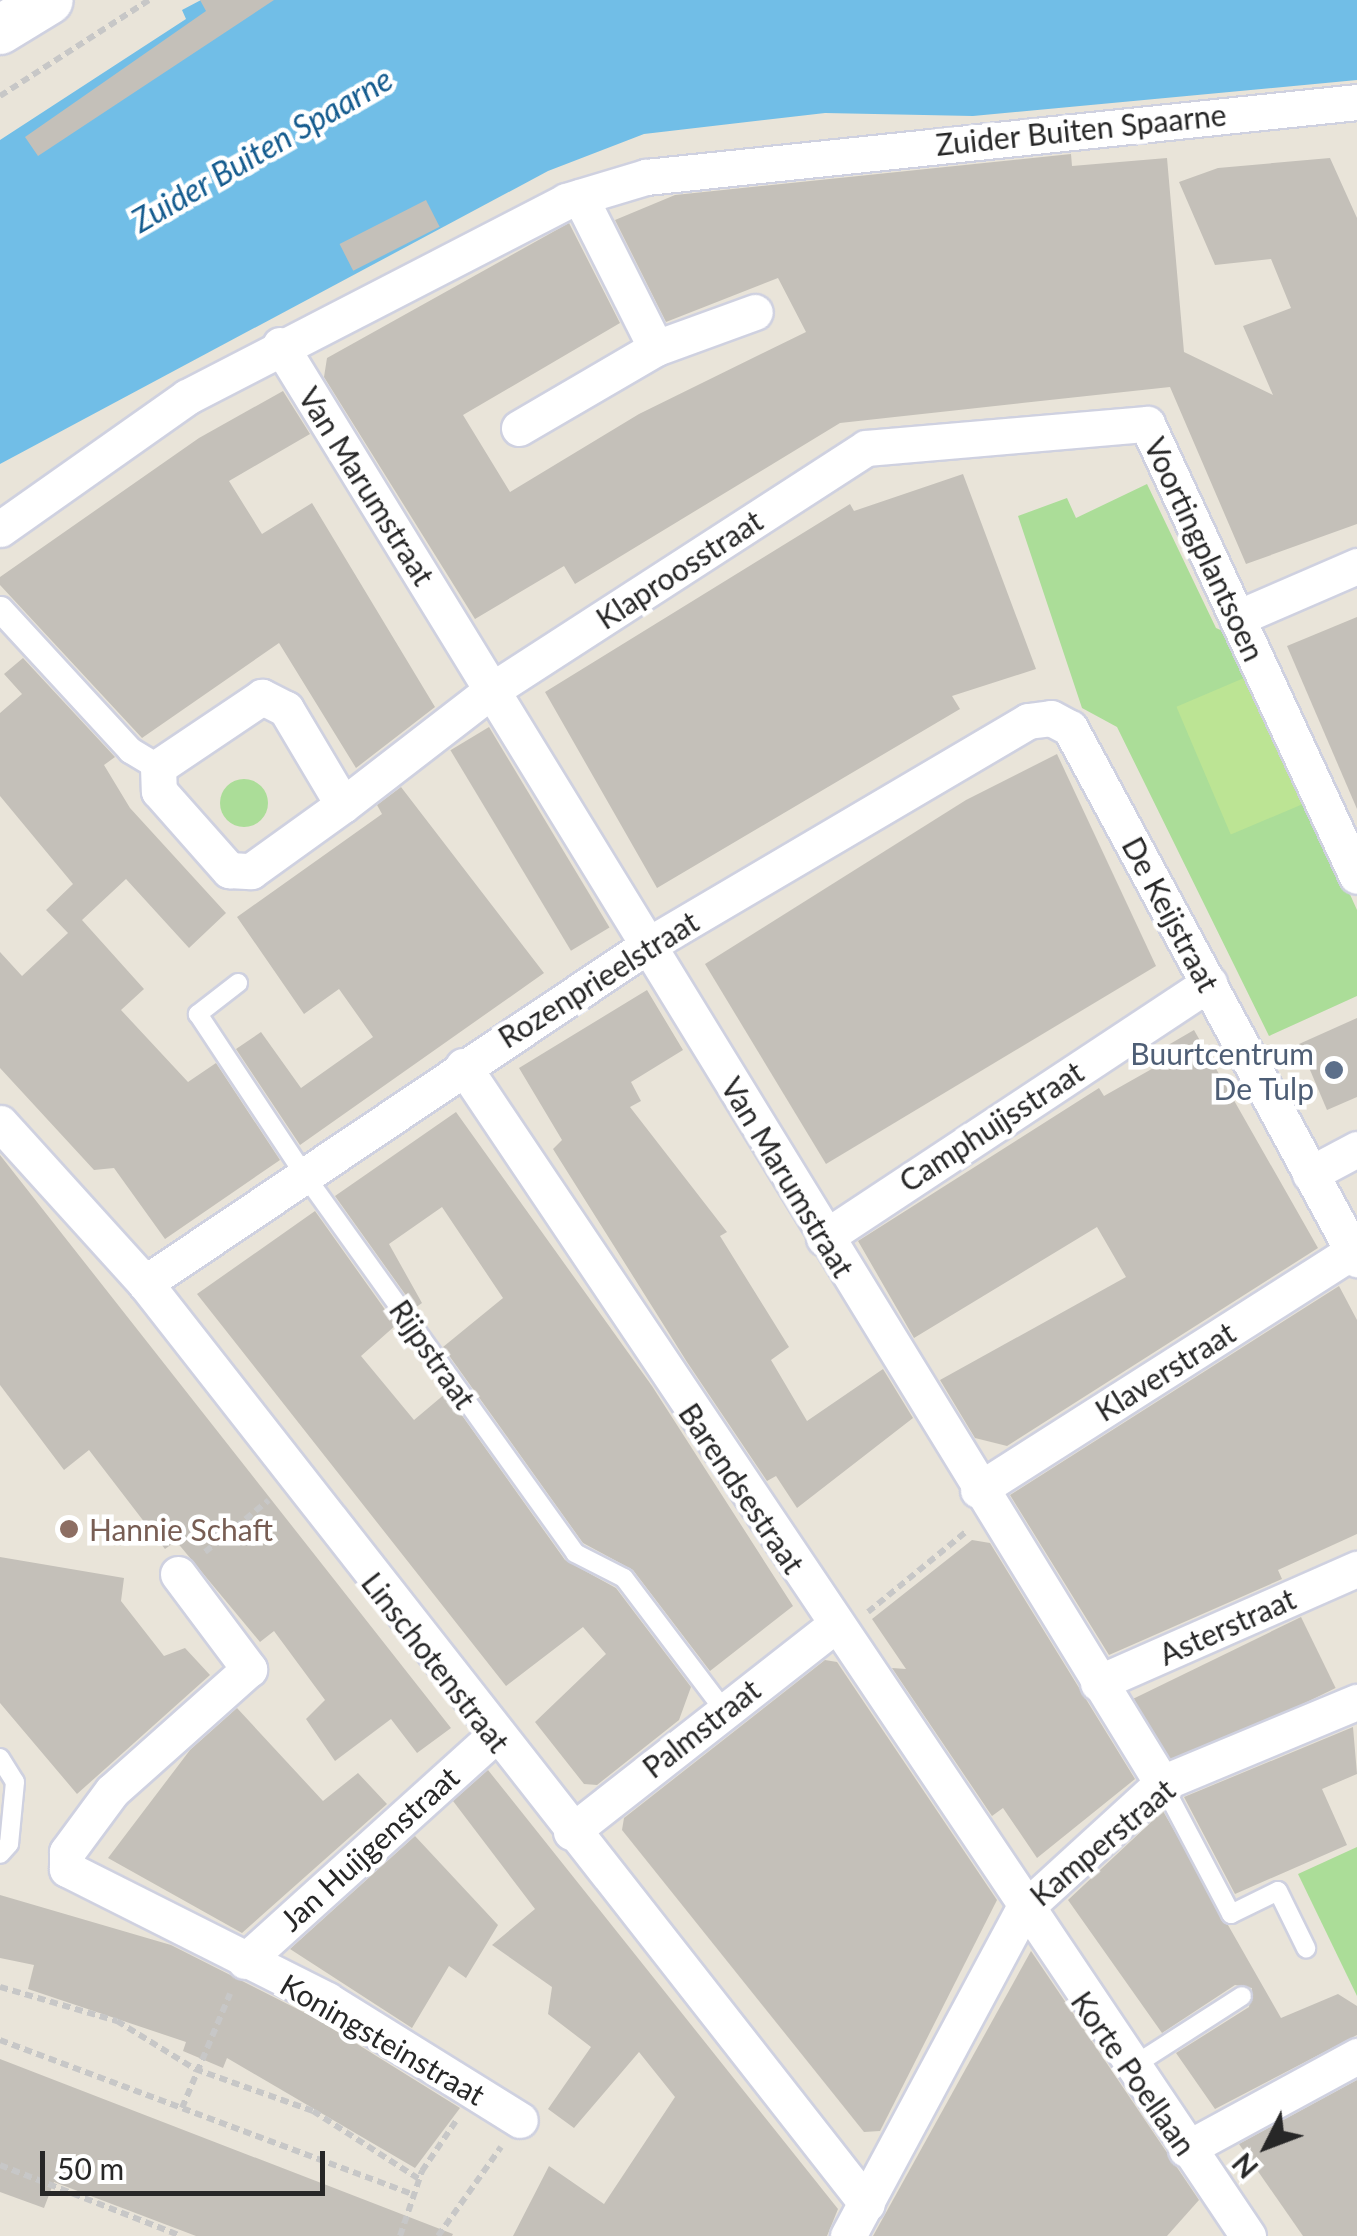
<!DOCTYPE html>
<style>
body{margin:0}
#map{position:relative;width:1357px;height:2236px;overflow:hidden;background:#e9e4d9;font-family:Lato,sans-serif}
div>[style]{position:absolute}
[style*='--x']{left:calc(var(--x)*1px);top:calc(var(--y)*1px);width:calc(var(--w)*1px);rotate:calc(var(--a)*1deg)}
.green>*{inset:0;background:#abdd98}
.round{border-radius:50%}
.pitch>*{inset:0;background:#bce494;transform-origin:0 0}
.water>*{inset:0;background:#71bee7}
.building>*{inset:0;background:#c4c0b9;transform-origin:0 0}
.path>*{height:6px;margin-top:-3px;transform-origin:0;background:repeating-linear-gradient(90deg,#c7c7c7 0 8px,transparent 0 13px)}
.roads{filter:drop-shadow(2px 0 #cfd1e0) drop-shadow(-2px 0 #cfd1e0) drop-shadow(0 2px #cfd1e0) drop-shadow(0 -2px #cfd1e0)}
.service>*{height:18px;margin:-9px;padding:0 9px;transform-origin:9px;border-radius:9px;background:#fff}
.pedestrian>*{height:25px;margin:-12.5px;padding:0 12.5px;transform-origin:12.5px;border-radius:12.5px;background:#fff}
.minor>*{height:35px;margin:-17.5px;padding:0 17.5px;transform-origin:17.5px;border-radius:17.5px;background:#fff}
.secondary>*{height:48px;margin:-24px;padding:0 24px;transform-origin:24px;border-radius:24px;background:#fff}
.dots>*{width:28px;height:28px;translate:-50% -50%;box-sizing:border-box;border:5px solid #fff;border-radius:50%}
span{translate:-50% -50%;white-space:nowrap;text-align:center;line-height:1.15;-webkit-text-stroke:9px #fff;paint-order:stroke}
.street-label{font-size:30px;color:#272727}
.service-label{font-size:30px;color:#4e5e75}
.right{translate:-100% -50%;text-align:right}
.education-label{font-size:30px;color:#785e54}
.left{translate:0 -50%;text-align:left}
.water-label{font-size:32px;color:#145b8e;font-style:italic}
.north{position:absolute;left:1217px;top:2096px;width:100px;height:100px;-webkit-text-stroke:8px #fff;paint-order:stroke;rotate:228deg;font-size:28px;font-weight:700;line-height:40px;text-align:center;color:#272727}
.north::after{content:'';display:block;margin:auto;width:35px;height:45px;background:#272727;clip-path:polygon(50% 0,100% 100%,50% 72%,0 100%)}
.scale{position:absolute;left:40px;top:2151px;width:285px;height:45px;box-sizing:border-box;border:5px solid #272727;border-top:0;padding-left:12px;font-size:30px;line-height:35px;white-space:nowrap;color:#272727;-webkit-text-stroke:8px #fff;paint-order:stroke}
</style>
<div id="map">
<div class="green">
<i style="clip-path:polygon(1147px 484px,1216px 628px,1234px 636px,1357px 910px,1357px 996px,1269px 1036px,1117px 727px,1082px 708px,1018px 516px,1067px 498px,1076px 518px)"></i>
<i class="round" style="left:220px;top:779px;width:48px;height:48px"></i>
<i style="clip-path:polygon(1357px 1847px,1357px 1996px,1298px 1874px)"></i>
</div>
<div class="pitch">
<i style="left:1251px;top:675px;width:139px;height:81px;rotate:67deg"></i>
</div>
<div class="water">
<i style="clip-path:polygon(201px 0,1357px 0,1357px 80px,973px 116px,825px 113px,644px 134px,548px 171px,0 464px,0 140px,186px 19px,182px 10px)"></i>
</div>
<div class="building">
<i style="clip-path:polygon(200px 0,274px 0,38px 156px,25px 137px,206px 11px)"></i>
<i style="clip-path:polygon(1071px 154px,1072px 166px,1167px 158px,1184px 352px,1273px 395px,1243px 326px,1291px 308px,1271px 259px,1215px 265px,1179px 182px,1218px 168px,1330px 158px,1357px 218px,1357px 524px,1246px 564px,1170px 387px,1022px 403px,840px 423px,575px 584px,564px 566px,475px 619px,324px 377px,327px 358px,569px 223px,620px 323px,463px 415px,510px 492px,639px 414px,806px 332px,778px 278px,666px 322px,615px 220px,675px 195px)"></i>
<i style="left:426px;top:200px;width:30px;height:97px;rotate:63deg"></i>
<i style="clip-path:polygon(283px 391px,310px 434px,229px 481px,262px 534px,312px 503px,435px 707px,356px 768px,279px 643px,142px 738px,0 585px,0 577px,199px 438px)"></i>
<i style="clip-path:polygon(963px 474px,1036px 669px,952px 696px,960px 709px,657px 888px,545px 692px,850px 504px,854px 511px)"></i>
<i style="clip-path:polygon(1357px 617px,1357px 809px,1287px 646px)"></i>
<i style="clip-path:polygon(23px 658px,115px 757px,104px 765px,130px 808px,226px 913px,189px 948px,126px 879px,82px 920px,144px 989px,121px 1010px,188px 1082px,216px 1063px,280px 1160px,165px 1239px,114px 1168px,94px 1170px,0 1068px,0 952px,22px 976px,68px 933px,46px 910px,73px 884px,0 796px,0 713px,22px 694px,4px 674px)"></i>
<i style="left:489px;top:727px;width:234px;height:45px;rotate:59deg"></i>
<i style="clip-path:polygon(1057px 754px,1156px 966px,826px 1164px,705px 964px,966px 800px)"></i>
<i style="clip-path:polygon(401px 787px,544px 973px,300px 1145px,236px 1049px,261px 1032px,301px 1088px,373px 1037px,339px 989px,304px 1014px,237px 917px,382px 814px,377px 805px)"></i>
<i style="clip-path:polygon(647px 990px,683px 1050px,631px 1082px,641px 1101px,630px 1107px,727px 1232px,720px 1236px,789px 1347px,771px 1360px,807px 1421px,883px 1369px,913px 1418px,797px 1508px,776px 1476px,767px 1481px,687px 1362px,553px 1149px,562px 1140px,519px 1068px)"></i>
<i style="clip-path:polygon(1357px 1018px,1357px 1097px,1327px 1110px,1299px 1044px)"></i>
<i style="clip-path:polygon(1194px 1030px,1318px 1248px,1007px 1446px,975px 1438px,940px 1380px,1126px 1277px,1097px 1227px,914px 1338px,858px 1241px,1099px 1088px,1104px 1096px,1157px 1066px,1151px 1055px)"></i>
<i style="clip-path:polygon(456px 1112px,652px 1386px,793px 1606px,710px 1671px,633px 1570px,583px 1543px,443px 1347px,503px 1298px,442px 1207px,389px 1244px,422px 1303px,415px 1308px,335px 1196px)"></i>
<i style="clip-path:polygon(0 1155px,451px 1728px,417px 1753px,391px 1719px,335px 1761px,306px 1719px,325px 1700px,274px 1631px,260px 1642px,176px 1541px,165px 1549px,89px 1450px,64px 1470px,0 1385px)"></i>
<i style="clip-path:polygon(315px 1211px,396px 1325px,361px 1356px,414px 1420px,446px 1393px,565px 1560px,616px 1588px,691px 1687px,679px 1720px,597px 1785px,584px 1784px,535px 1722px,606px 1654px,583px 1627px,506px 1686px,197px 1294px)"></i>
<i style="clip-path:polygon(1339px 1286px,1357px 1320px,1357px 1534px,1278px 1570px,1282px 1579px,1109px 1655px,1010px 1495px)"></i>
<i style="clip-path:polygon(972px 1540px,990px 1543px,1135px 1779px,1037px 1858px,1003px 1808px,992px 1816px,892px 1668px,906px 1669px,872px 1619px)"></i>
<i style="clip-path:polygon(0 1557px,124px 1578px,121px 1601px,164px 1656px,185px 1648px,210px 1675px,77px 1794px,0 1703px)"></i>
<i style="left:1301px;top:1617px;width:79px;height:186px;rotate:64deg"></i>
<i style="clip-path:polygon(825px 1660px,837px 1662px,997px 1900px,880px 2131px,864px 2132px,622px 1830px,624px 1818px)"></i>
<i style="clip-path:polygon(237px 1708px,323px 1801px,358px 1773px,387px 1804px,242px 1933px,108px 1858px,190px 1750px)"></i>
<i style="clip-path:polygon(1353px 1727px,1357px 1774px,1322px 1789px,1347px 1845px,1235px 1894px,1184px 1797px)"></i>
<i style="clip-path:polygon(488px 1770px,838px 2209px,827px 2236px,513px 2236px,549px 2166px,604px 2204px,675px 2097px,639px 2052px,574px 2128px,548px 2109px,591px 2047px,548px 2014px,552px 1987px,492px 1945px,535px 1909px,453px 1801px)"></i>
<i style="clip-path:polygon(1163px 1811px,1281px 2018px,1338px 1994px,1357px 2006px,1357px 2035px,1215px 2109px,1176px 2053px,1249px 2007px,1252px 1988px,1235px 1985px,1162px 2033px,1068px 1900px)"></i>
<i style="clip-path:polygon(415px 1836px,498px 1925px,466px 1978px,449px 1966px,412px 2028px,290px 1949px)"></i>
<i style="clip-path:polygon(0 1895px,171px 1945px,317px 2019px,460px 2108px,415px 2168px,227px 2058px,223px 2068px,183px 2051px,186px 2042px,28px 1989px,34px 1965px,0 1958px)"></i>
<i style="clip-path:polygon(1031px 1951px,1199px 2200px,1167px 2236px,873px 2236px)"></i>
<i style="clip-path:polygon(0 2059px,453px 2234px,452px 2236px,196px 2236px,54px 2182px,44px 2208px,0 2192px)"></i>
<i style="clip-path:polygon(1357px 2080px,1357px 2236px,1303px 2236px,1239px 2144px)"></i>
</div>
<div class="path">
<i style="--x:0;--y:96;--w:177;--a:-32.8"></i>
<i style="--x:205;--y:1552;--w:82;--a:-39.1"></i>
<i style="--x:868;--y:1612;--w:128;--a:-39.3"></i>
<i style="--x:0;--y:1987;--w:122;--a:16.2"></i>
<i style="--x:117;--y:2021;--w:92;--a:31.6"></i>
<i style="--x:195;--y:2069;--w:125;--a:19.6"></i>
<i style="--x:313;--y:2111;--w:126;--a:32.7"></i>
<i style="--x:0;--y:2040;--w:442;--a:20.5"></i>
<i style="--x:182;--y:2108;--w:124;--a:-67.2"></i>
<i style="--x:0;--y:2165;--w:194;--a:21.4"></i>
<i style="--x:400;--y:2236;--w:69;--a:-71.3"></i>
<i style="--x:422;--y:2171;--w:60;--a:-55.8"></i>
<i style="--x:438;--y:2236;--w:109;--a:-54.7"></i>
</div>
<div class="roads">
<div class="service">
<i style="--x:238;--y:983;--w:51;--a:142.2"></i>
<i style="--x:198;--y:1014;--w:192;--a:56.5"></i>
<i style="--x:304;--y:1174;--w:466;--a:54.4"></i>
<i style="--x:575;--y:1553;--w:55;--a:27"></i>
<i style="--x:624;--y:1578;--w:164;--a:52.9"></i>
<i style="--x:0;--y:1758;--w:28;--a:58"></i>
<i style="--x:15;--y:1782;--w:62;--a:95.5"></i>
<i style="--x:9;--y:1844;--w:13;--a:132"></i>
<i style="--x:1162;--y:1783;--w:148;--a:62.2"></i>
<i style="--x:1231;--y:1914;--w:52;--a:-26.1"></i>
<i style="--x:1278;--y:1891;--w:64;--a:63.8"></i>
<i style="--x:1130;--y:2068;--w:133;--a:-32.7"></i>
</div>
<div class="pedestrian">
<i style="--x:0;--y:609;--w:192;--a:47.3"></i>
<i style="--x:130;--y:750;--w:33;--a:31"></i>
</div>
<div class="minor">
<i style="--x:580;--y:197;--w:169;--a:63.3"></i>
<i style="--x:280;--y:345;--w:1687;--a:58.48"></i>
<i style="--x:519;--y:428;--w:159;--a:-30.3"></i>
<i style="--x:656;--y:348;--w:105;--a:-20"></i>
<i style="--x:0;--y:529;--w:229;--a:-35.2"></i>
<i style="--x:187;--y:397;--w:427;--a:-27.3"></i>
<i style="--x:566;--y:201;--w:84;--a:-16.7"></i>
<i style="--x:646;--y:177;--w:715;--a:-6.02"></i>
<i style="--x:1237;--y:618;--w:131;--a:-23.4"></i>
<i style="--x:343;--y:805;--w:112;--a:-120.7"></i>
<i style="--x:286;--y:709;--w:27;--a:-153"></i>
<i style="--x:262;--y:697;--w:125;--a:146.1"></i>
<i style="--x:158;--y:767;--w:24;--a:88"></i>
<i style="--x:159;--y:791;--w:106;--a:48.5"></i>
<i style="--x:229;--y:870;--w:22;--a:3"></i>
<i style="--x:251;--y:871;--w:113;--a:-35.7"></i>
<i style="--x:343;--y:805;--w:188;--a:-37.7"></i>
<i style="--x:492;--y:690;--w:445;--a:-32.9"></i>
<i style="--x:866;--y:448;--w:282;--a:-4.9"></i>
<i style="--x:1147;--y:424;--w:498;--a:65.1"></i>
<i style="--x:463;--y:1066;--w:1409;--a:56.14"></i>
<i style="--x:0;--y:1123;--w:216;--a:47.8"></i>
<i style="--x:145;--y:1283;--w:1170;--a:51.91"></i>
<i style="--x:1310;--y:1174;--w:53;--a:-28"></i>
<i style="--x:824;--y:1238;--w:462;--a:-33.5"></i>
<i style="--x:145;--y:1283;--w:606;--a:-33.9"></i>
<i style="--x:648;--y:945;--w:441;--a:-30.5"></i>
<i style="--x:1028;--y:721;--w:23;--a:-7"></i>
<i style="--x:1051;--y:718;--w:21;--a:28"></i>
<i style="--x:1070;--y:728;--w:604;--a:61.61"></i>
<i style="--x:978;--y:1490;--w:443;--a:-32.5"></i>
<i style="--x:178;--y:1574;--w:119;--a:53.2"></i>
<i style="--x:249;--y:1669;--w:183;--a:138.3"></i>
<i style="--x:112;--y:1791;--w:76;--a:126.4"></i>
<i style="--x:67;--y:1852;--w:17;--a:90"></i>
<i style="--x:67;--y:1869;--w:291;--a:26.7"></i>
<i style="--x:327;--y:2000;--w:227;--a:31.9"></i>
<i style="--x:1098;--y:1683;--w:283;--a:-23.8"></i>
<i style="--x:571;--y:1832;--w:334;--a:-38.1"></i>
<i style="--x:245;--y:1961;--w:336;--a:-42.1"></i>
<i style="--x:1186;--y:2149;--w:195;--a:-28.5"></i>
<i style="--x:848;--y:2236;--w:370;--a:-61.8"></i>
<i style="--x:1023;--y:1910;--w:188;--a:-42.4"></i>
<i style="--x:1162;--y:1783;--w:211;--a:-22.6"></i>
</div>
<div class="secondary">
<i style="--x:0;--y:30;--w:57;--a:-31.5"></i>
</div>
</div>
<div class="dots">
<i style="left:1334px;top:1070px;background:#5c6f8a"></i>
<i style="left:69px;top:1529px;background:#8d6e63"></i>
</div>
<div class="street-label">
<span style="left:1081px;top:129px;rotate:-6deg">Zuider Buiten Spaarne</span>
<span style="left:367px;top:486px;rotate:58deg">Van Marumstraat</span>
<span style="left:1205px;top:549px;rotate:65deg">Voortingplantsoen</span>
<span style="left:679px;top:569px;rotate:-33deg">Klaproosstraat</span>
<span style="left:1171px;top:914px;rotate:62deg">De Keijstraat</span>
<span style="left:598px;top:979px;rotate:-32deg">Rozenprieelstraat</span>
<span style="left:991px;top:1126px;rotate:-33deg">Camphuijsstraat</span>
<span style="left:788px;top:1177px;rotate:59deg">Van Marumstraat</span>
<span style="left:433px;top:1354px;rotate:55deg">Rijpstraat</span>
<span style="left:1165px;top:1371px;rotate:-32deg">Klaverstraat</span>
<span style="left:742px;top:1488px;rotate:56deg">Barendsestraat</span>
<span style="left:1227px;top:1626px;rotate:-24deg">Asterstraat</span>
<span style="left:436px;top:1662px;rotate:52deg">Linschotenstraat</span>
<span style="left:701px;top:1728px;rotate:-38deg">Palmstraat</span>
<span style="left:1102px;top:1842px;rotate:-40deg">Kamperstraat</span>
<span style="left:369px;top:1848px;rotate:-42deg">Jan Huijgenstraat</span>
<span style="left:383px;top:2039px;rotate:30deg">Koningsteinstraat</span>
<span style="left:1134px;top:2073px;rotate:55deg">Korte Poellaan</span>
</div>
<div class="service-label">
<span class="right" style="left:1314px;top:1070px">Buurtcentrum<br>De Tulp</span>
</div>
<div class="education-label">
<span class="left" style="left:89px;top:1529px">Hannie Schaft</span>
</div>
<div class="water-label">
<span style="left:262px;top:150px;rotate:-30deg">Zuider Buiten Spaarne</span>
</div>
<div class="north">N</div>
<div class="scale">50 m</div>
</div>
